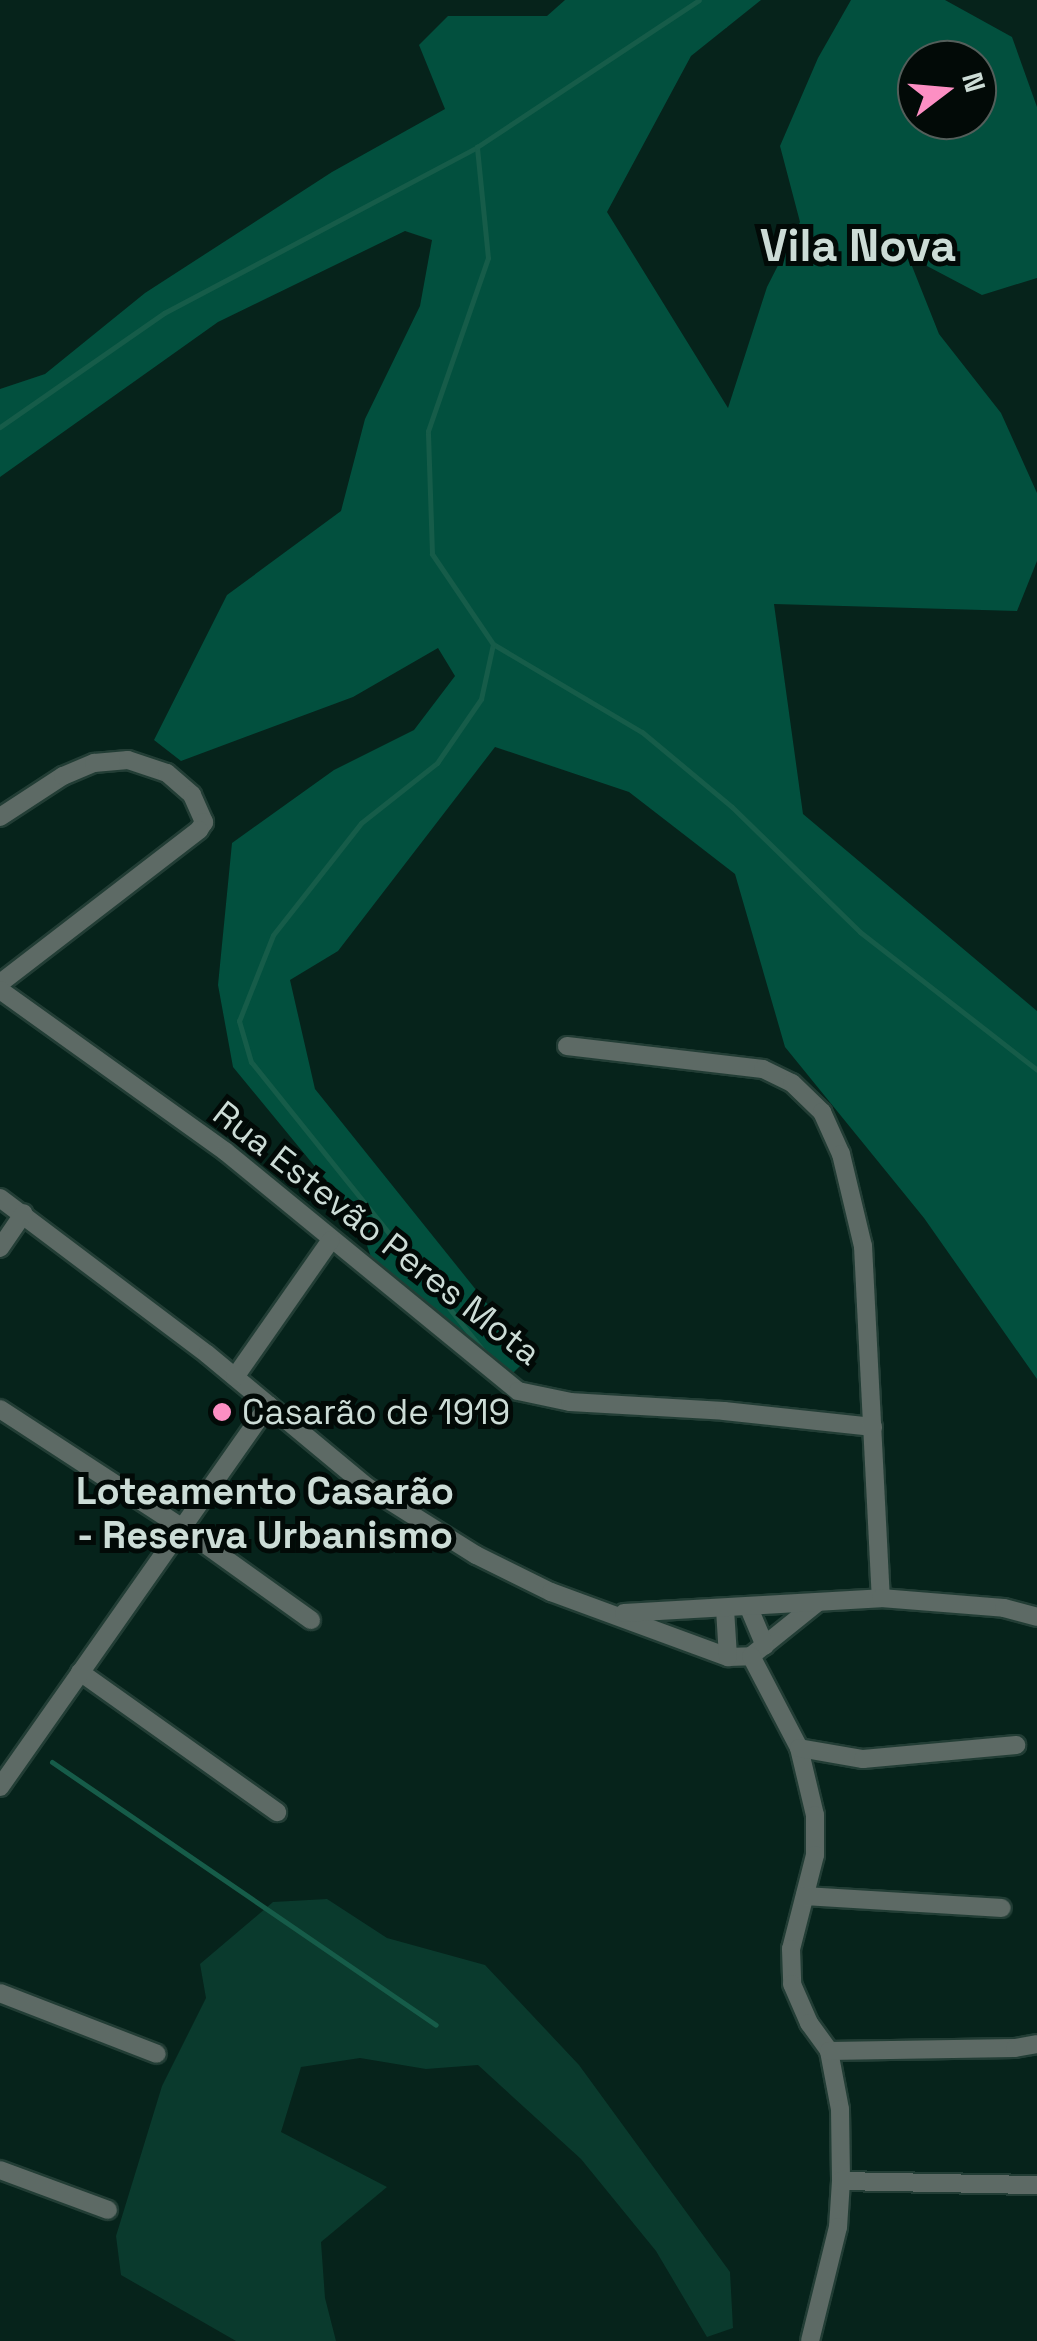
<!DOCTYPE html>
<meta charset="utf-8">
<style>
body{margin:0}
#map{position:relative;width:1037px;height:2341px;overflow:hidden;background:#06231b;font-family:"Space Grotesk",sans-serif}
div>[style]{position:absolute}
[style*='--x']{left:calc(var(--x)*1px);top:calc(var(--y)*1px);width:calc(var(--w)*1px);rotate:calc(var(--a)*1deg)}
.green>*{inset:0;background:#0a3a2d}
.forest>*{inset:0;background:#02503e}
.stream>*{height:5px;margin:-2.5px;padding:0 2.5px;transform-origin:2.5px;border-radius:2.5px;background:#165c49}
.roads{filter:drop-shadow(2px 0 #223d35) drop-shadow(-2px 0 #223d35) drop-shadow(0 2px #223d35) drop-shadow(0 -2px #223d35)}
.minor>*{height:18px;margin:-9px;padding:0 9px;transform-origin:9px;border-radius:9px;background:#5d6a65}
.dots>*{width:28px;height:28px;translate:-50% -50%;box-sizing:border-box;border:5px solid #020a07;border-radius:50%}
span{translate:-50% -50%;white-space:nowrap;text-align:center;line-height:1.15;-webkit-text-stroke:10px #020a07;paint-order:stroke}
.street-label{font-size:35px;color:#ccdcd6}
.poi-label{font-size:35px;color:#ccdcd6}
.left{translate:0 -50%;text-align:left}
.neighbourhood-label{font-size:38px;color:#ccdcd6;font-weight:700}
.district-label{font-size:45px;color:#ccdcd6;font-weight:700}
.north{position:absolute;left:897px;top:40px;width:100px;height:100px;box-sizing:border-box;background:#020a07;border:2px solid #535e5a;border-radius:50%;rotate:74deg;font-size:28px;font-weight:700;line-height:40px;text-align:center;color:#ccdcd6}
.north::after{content:'';display:block;margin:auto;width:35px;height:45px;background:#fc8fc3;clip-path:polygon(50% 0,100% 100%,50% 72%,0 100%)}
</style>
<div id="map">
<div class="green">
<i style="clip-path:polygon(327px 1899px,387px 1938px,485px 1965px,579px 2065px,730px 2272px,733px 2328px,707px 2337px,656px 2251px,581px 2159px,478px 2065px,426px 2069px,360px 2058px,301px 2067px,281px 2132px,387px 2187px,321px 2242px,325px 2298px,336px 2341px,236px 2341px,121px 2275px,116px 2236px,162px 2086px,206px 1998px,200px 1964px,273px 1902px)"></i>
</div>
<div class="forest">
<i style="clip-path:polygon(evenodd,565px 0,761px 0,691px 56px,607px 212px,728px 408px,767px 287px,800px 222px,780px 146px,818px 58px,851px 0,945px 0,1012px 37px,1037px 107px,1037px 278px,982px 295px,908px 256px,939px 334px,1001px 413px,1037px 493px,1037px 561px,1017px 611px,774px 604px,803px 814px,1037px 1011px,1037px 1379px,924px 1218px,785px 1047px,735px 874px,629px 792px,495px 747px,338px 951px,290px 980px,315px 1089px,497px 1316px,526px 1360px,510px 1376px,374px 1266px,358px 1219px,233px 1067px,218px 985px,232px 843px,334px 770px,414px 730px,455px 676px,438px 648px,353px 697px,181px 761px,154px 740px,227px 595px,341px 511px,365px 419px,420px 306px,432px 240px,405px 231px,218px 322px,0 477px,0 389px,45px 374px,145px 293px,332px 172px,445px 109px,419px 45px,448px 16px,547px 16px,565px 0,917px 60px,977px 60px,977px 120px,917px 120px,917px 60px)"></i>
</div>
<div class="stream">
<i style="--x:0;--y:427;--w:200;--a:-34.8"></i>
<i style="--x:164;--y:313;--w:354;--a:-27.9"></i>
<i style="--x:493;--y:644;--w:173;--a:30.6"></i>
<i style="--x:642;--y:732;--w:117;--a:39.8"></i>
<i style="--x:732;--y:807;--w:179;--a:44.3"></i>
<i style="--x:860;--y:932;--w:224;--a:37.9"></i>
<i style="--x:486;--y:1354;--w:375;--a:-128.8"></i>
<i style="--x:251;--y:1062;--w:43;--a:-106.3"></i>
<i style="--x:239;--y:1021;--w:92;--a:-68.4"></i>
<i style="--x:273;--y:935;--w:142;--a:-51.8"></i>
<i style="--x:361;--y:823;--w:97;--a:-38.3"></i>
<i style="--x:437;--y:763;--w:78;--a:-55.5"></i>
<i style="--x:481;--y:699;--w:56;--a:-77.7"></i>
<i style="--x:493;--y:644;--w:109;--a:-124.1"></i>
<i style="--x:432;--y:554;--w:123;--a:-91.9"></i>
<i style="--x:428;--y:431;--w:183;--a:-70.9"></i>
<i style="--x:488;--y:258;--w:112;--a:-95.7"></i>
<i style="--x:477;--y:147;--w:266;--a:-33.5"></i>
<i style="--x:52;--y:1762;--w:465;--a:34.4"></i>
</div>
<div class="roads">
<div class="minor">
<i style="--x:0;--y:817;--w:75;--a:-33.1"></i>
<i style="--x:63;--y:776;--w:34;--a:-23"></i>
<i style="--x:94;--y:763;--w:34;--a:-5"></i>
<i style="--x:128;--y:760;--w:41;--a:18.4"></i>
<i style="--x:167;--y:773;--w:33;--a:41"></i>
<i style="--x:192;--y:795;--w:30;--a:66"></i>
<i style="--x:204;--y:822;--w:9;--a:122"></i>
<i style="--x:199;--y:830;--w:251;--a:142.4"></i>
<i style="--x:0;--y:990;--w:278;--a:35.6"></i>
<i style="--x:226;--y:1152;--w:377;--a:39.3"></i>
<i style="--x:518;--y:1391;--w:53;--a:11.9"></i>
<i style="--x:570;--y:1402;--w:154;--a:3.3"></i>
<i style="--x:724;--y:1411;--w:150;--a:6.1"></i>
<i style="--x:567;--y:1046;--w:197;--a:6.7"></i>
<i style="--x:763;--y:1069;--w:32;--a:26"></i>
<i style="--x:792;--y:1083;--w:42;--a:44"></i>
<i style="--x:822;--y:1112;--w:46;--a:65.7"></i>
<i style="--x:841;--y:1154;--w:95;--a:76.6"></i>
<i style="--x:863;--y:1246;--w:352;--a:87.1"></i>
<i style="--x:0;--y:1198;--w:259;--a:37"></i>
<i style="--x:207;--y:1354;--w:207;--a:39.7"></i>
<i style="--x:366;--y:1486;--w:130;--a:32.1"></i>
<i style="--x:476;--y:1555;--w:84;--a:26.3"></i>
<i style="--x:551;--y:1592;--w:189;--a:20.2"></i>
<i style="--x:728;--y:1657;--w:23;--a:-2"></i>
<i style="--x:751;--y:1656;--w:85;--a:-38.8"></i>
<i style="--x:0;--y:1248;--w:42;--a:-55.6"></i>
<i style="--x:235;--y:1377;--w:167;--a:-55"></i>
<i style="--x:0;--y:1409;--w:216;--a:33.1"></i>
<i style="--x:181;--y:1527;--w:160;--a:35.6"></i>
<i style="--x:749;--y:1608;--w:41;--a:67.2"></i>
<i style="--x:725;--y:1609;--w:48;--a:86.4"></i>
<i style="--x:624;--y:1613;--w:257;--a:-3.3"></i>
<i style="--x:881;--y:1598;--w:123;--a:4.6"></i>
<i style="--x:1004;--y:1608;--w:34;--a:15"></i>
<i style="--x:751;--y:1656;--w:104;--a:62.4"></i>
<i style="--x:799;--y:1748;--w:69;--a:76.6"></i>
<i style="--x:815;--y:1815;--w:40;--a:90"></i>
<i style="--x:815;--y:1855;--w:97;--a:104.3"></i>
<i style="--x:791;--y:1949;--w:35;--a:88"></i>
<i style="--x:792;--y:1984;--w:43;--a:66.4"></i>
<i style="--x:809;--y:2023;--w:34;--a:54"></i>
<i style="--x:829;--y:2051;--w:59;--a:79.3"></i>
<i style="--x:840;--y:2109;--w:72;--a:89.2"></i>
<i style="--x:841;--y:2181;--w:46;--a:93.7"></i>
<i style="--x:838;--y:2227;--w:117;--a:103.8"></i>
<i style="--x:80;--y:1672;--w:242;--a:35.4"></i>
<i style="--x:799;--y:1748;--w:65;--a:9.8"></i>
<i style="--x:863;--y:1759;--w:154;--a:-5.2"></i>
<i style="--x:0;--y:1787;--w:467;--a:-54.9"></i>
<i style="--x:805;--y:1896;--w:197;--a:3.5"></i>
<i style="--x:0;--y:1993;--w:168;--a:21.2"></i>
<i style="--x:829;--y:2051;--w:186;--a:-0.9"></i>
<i style="--x:1015;--y:2048;--w:22;--a:-10"></i>
<i style="--x:0;--y:2170;--w:115;--a:20.3"></i>
<i style="--x:841;--y:2181;--w:196;--a:1.2"></i>
</div>
</div>
<div class="dots">
<i style="left:222px;top:1412px;background:#fc8fc3"></i>
</div>
<div class="street-label">
<span style="left:377px;top:1233px;rotate:38deg">Rua Estevão Peres Mota</span>
</div>
<div class="poi-label">
<span class="left" style="left:242px;top:1412px">Casarão de 1919</span>
</div>
<div class="neighbourhood-label">
<span style="left:265px;top:1514px">Loteamento Casarão<br>- Reserva Urbanismo</span>
</div>
<div class="district-label">
<span style="left:858px;top:246px">Vila Nova</span>
</div>
<div class="north">N</div>
</div>
